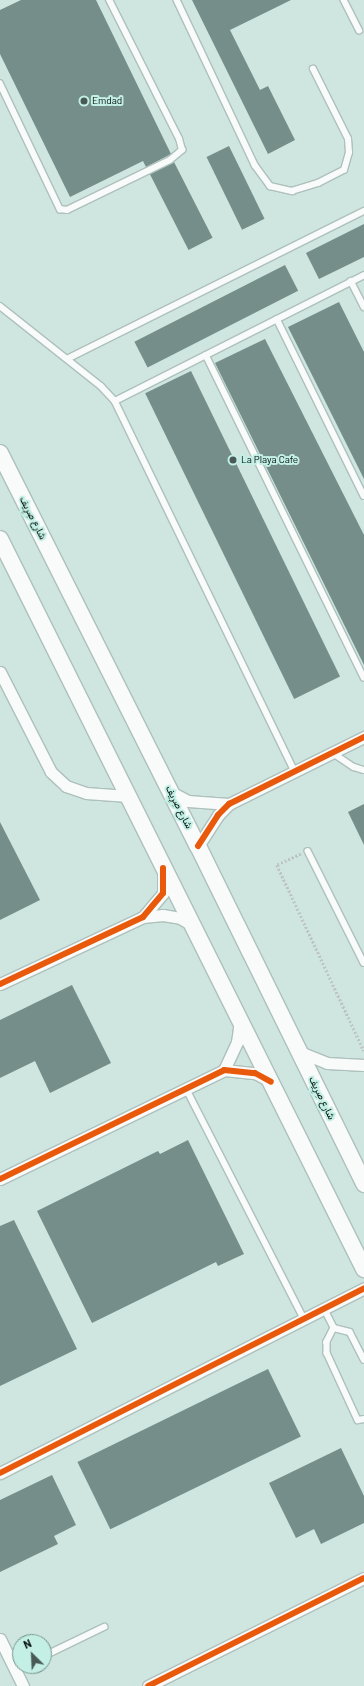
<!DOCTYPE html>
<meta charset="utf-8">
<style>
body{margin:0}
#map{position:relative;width:364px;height:1686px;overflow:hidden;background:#cee5e0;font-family:Barlow,Vazirmatn,sans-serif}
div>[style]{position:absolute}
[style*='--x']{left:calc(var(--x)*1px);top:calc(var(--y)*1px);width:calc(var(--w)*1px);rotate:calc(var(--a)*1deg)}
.building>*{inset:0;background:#758e89;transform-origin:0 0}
.path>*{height:2.5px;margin-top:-1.25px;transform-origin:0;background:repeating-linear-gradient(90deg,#bdc4c3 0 2px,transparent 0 4px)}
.roads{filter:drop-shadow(1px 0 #aec0bc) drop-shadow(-1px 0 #aec0bc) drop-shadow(0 1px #aec0bc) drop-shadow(0 -1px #aec0bc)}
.lane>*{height:5.5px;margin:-2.75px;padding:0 2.75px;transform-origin:2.75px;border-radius:2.75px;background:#f8fbfa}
.street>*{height:11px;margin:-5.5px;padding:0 5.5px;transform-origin:5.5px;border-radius:5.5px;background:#f8fbfa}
.secondary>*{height:16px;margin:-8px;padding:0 8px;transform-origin:8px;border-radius:8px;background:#f8fbfa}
.cycleway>*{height:6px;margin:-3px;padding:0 3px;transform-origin:3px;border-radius:3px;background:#e8590c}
.dots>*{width:11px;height:11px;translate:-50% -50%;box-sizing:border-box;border:2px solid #c4efe5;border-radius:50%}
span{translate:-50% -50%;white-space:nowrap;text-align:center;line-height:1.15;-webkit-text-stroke:4px #c4efe5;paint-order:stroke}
.poi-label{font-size:10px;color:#020f0c}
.left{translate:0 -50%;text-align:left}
.street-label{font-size:10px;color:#020f0c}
.north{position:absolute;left:12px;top:1634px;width:40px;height:40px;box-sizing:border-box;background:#c4efe5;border:1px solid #76958e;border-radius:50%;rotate:336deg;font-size:11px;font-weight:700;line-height:16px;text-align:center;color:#020f0c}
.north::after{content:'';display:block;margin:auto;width:14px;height:18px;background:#495a56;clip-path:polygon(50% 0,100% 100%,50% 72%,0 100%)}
</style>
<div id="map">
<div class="building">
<i style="clip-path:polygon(21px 0,96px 0,171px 154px,146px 167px,143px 161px,70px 197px,0 54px,0 10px)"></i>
<i style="clip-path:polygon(192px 0,291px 0,230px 30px,260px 90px,268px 86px,295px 140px,268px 154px)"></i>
<i style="left:229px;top:146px;width:81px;height:25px;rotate:64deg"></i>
<i style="left:174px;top:162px;width:85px;height:27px;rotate:63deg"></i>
<i style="clip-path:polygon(364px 224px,364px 257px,319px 279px,306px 253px)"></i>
<i style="left:285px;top:265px;width:29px;height:169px;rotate:63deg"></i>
<i style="clip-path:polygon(339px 302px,364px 352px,364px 479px,288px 327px)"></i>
<i style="clip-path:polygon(265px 339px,364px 535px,364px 665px,215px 363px)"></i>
<i style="left:191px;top:371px;width:340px;height:51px;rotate:64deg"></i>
<i style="clip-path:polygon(364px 804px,364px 845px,348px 812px)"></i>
<i style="clip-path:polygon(0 822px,40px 900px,0 920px)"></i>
<i style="clip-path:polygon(72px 985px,111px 1063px,50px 1093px,35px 1061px,0 1078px,0 1020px)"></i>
<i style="clip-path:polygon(188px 1140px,244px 1254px,218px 1266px,216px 1262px,92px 1323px,37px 1211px,158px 1151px,160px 1154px)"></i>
<i style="clip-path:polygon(14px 1220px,77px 1349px,0 1386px,0 1226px)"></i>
<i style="left:268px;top:1369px;width:75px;height:212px;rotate:64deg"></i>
<i style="clip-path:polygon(341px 1448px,364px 1496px,364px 1523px,321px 1544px,314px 1529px,296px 1538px,269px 1483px)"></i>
<i style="clip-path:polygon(52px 1475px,76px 1525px,54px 1536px,58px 1544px,0 1572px,0 1500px)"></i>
</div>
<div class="path">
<i style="--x:301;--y:854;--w:26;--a:155"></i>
<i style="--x:277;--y:865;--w:205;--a:64.9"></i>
</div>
<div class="roads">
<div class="lane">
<i style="--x:177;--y:0;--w:183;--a:64.7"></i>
<i style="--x:255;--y:165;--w:26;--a:54"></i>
<i style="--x:270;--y:186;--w:23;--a:13"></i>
<i style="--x:292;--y:191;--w:27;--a:-17"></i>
<i style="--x:318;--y:183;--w:29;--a:-27"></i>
<i style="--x:344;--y:170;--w:18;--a:-74"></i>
<i style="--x:349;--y:153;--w:14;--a:-94"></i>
<i style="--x:348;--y:139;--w:78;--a:-116.6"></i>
<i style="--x:344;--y:0;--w:34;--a:63"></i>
<i style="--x:0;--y:83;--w:140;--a:64.5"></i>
<i style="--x:60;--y:209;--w:7;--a:8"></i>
<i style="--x:67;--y:210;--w:114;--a:-25.9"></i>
<i style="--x:170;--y:160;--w:16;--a:-40"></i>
<i style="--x:182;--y:150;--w:11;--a:-105"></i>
<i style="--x:179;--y:139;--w:156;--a:-116.7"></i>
<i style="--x:351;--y:281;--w:29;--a:63"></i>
<i style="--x:0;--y:306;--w:129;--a:38.4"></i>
<i style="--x:101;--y:386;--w:21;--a:47"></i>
<i style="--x:115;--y:401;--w:412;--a:64.1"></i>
<i style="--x:277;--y:319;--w:197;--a:63.8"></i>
<i style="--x:206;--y:355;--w:359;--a:63.9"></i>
<i style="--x:67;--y:359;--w:332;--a:-26.5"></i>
<i style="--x:115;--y:401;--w:279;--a:-26.8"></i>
<i style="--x:333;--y:753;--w:25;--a:34"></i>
<i style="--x:354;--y:767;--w:10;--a:17"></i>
<i style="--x:308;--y:851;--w:125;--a:63.4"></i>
<i style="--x:186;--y:1088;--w:259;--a:62.9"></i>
<i style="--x:324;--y:1308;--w:22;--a:63"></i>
<i style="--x:334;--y:1328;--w:16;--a:14"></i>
<i style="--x:350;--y:1332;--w:31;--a:63"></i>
<i style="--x:334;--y:1328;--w:16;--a:117"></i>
<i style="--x:327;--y:1342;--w:11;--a:90"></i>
<i style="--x:327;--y:1353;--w:74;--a:65.2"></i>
<i style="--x:358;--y:1420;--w:6;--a:-9"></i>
<i style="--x:44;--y:1656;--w:67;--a:-25.8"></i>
<i style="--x:15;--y:1670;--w:9;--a:-27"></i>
</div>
<div class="street">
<i style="--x:0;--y:672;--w:112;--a:63"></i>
<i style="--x:51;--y:772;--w:21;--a:43"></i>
<i style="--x:66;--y:786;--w:21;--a:19"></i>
<i style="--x:86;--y:793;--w:42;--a:4.1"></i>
<i style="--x:171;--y:792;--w:19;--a:28"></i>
<i style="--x:188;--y:801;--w:41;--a:4.2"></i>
<i style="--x:198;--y:846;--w:37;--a:-57"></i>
<i style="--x:218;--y:815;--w:16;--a:-45"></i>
<i style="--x:229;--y:804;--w:151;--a:-26.4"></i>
<i style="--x:143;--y:917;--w:20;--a:-6"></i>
<i style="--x:163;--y:915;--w:17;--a:10"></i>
<i style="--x:180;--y:918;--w:14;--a:30"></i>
<i style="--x:0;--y:984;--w:158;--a:-25.1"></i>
<i style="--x:143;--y:917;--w:31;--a:-50"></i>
<i style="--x:163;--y:893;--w:24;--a:-90"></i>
<i style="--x:300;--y:1052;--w:29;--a:22"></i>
<i style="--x:327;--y:1063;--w:37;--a:3"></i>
<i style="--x:224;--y:1070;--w:31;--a:-65"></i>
<i style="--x:237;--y:1042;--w:21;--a:-82"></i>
<i style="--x:0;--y:1179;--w:249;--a:-25.9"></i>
<i style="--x:224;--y:1070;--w:31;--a:6"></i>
<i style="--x:255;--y:1073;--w:18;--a:29"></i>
<i style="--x:0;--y:1473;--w:408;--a:-26.9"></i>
<i style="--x:0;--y:1639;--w:52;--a:63.9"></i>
<i style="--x:148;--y:1686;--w:241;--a:-26.6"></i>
</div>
<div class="secondary">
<i style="--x:0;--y:453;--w:440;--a:63.3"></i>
<i style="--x:198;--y:846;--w:377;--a:63.8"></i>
<i style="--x:0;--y:539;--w:816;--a:63.5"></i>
</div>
</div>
<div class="cycleway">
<i style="--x:198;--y:846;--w:37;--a:-57"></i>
<i style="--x:218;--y:815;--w:16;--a:-45"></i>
<i style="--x:229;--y:804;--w:151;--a:-26.4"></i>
<i style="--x:0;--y:984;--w:158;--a:-25.1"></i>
<i style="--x:143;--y:917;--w:31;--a:-50"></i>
<i style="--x:163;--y:893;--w:25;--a:-90"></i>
<i style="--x:0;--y:1179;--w:249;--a:-25.9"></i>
<i style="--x:224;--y:1070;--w:31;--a:6"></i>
<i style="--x:255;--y:1073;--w:18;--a:29"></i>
<i style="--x:0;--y:1473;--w:408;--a:-26.9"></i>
<i style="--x:148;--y:1686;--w:241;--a:-26.6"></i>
</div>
<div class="dots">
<i style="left:84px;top:101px;background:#495a56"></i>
<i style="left:233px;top:460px;background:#495a56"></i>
</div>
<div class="poi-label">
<span class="left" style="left:92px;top:101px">Emdad</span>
<span class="left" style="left:241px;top:460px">La Playa Cafe</span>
</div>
<div class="street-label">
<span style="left:33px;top:518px;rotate:63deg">شارع صِرِيف</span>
<span style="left:179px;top:807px;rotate:63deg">شارع صِرِيف</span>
<span style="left:322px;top:1098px;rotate:64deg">شارع صِرِيف</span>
</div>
<div class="north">N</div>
</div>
